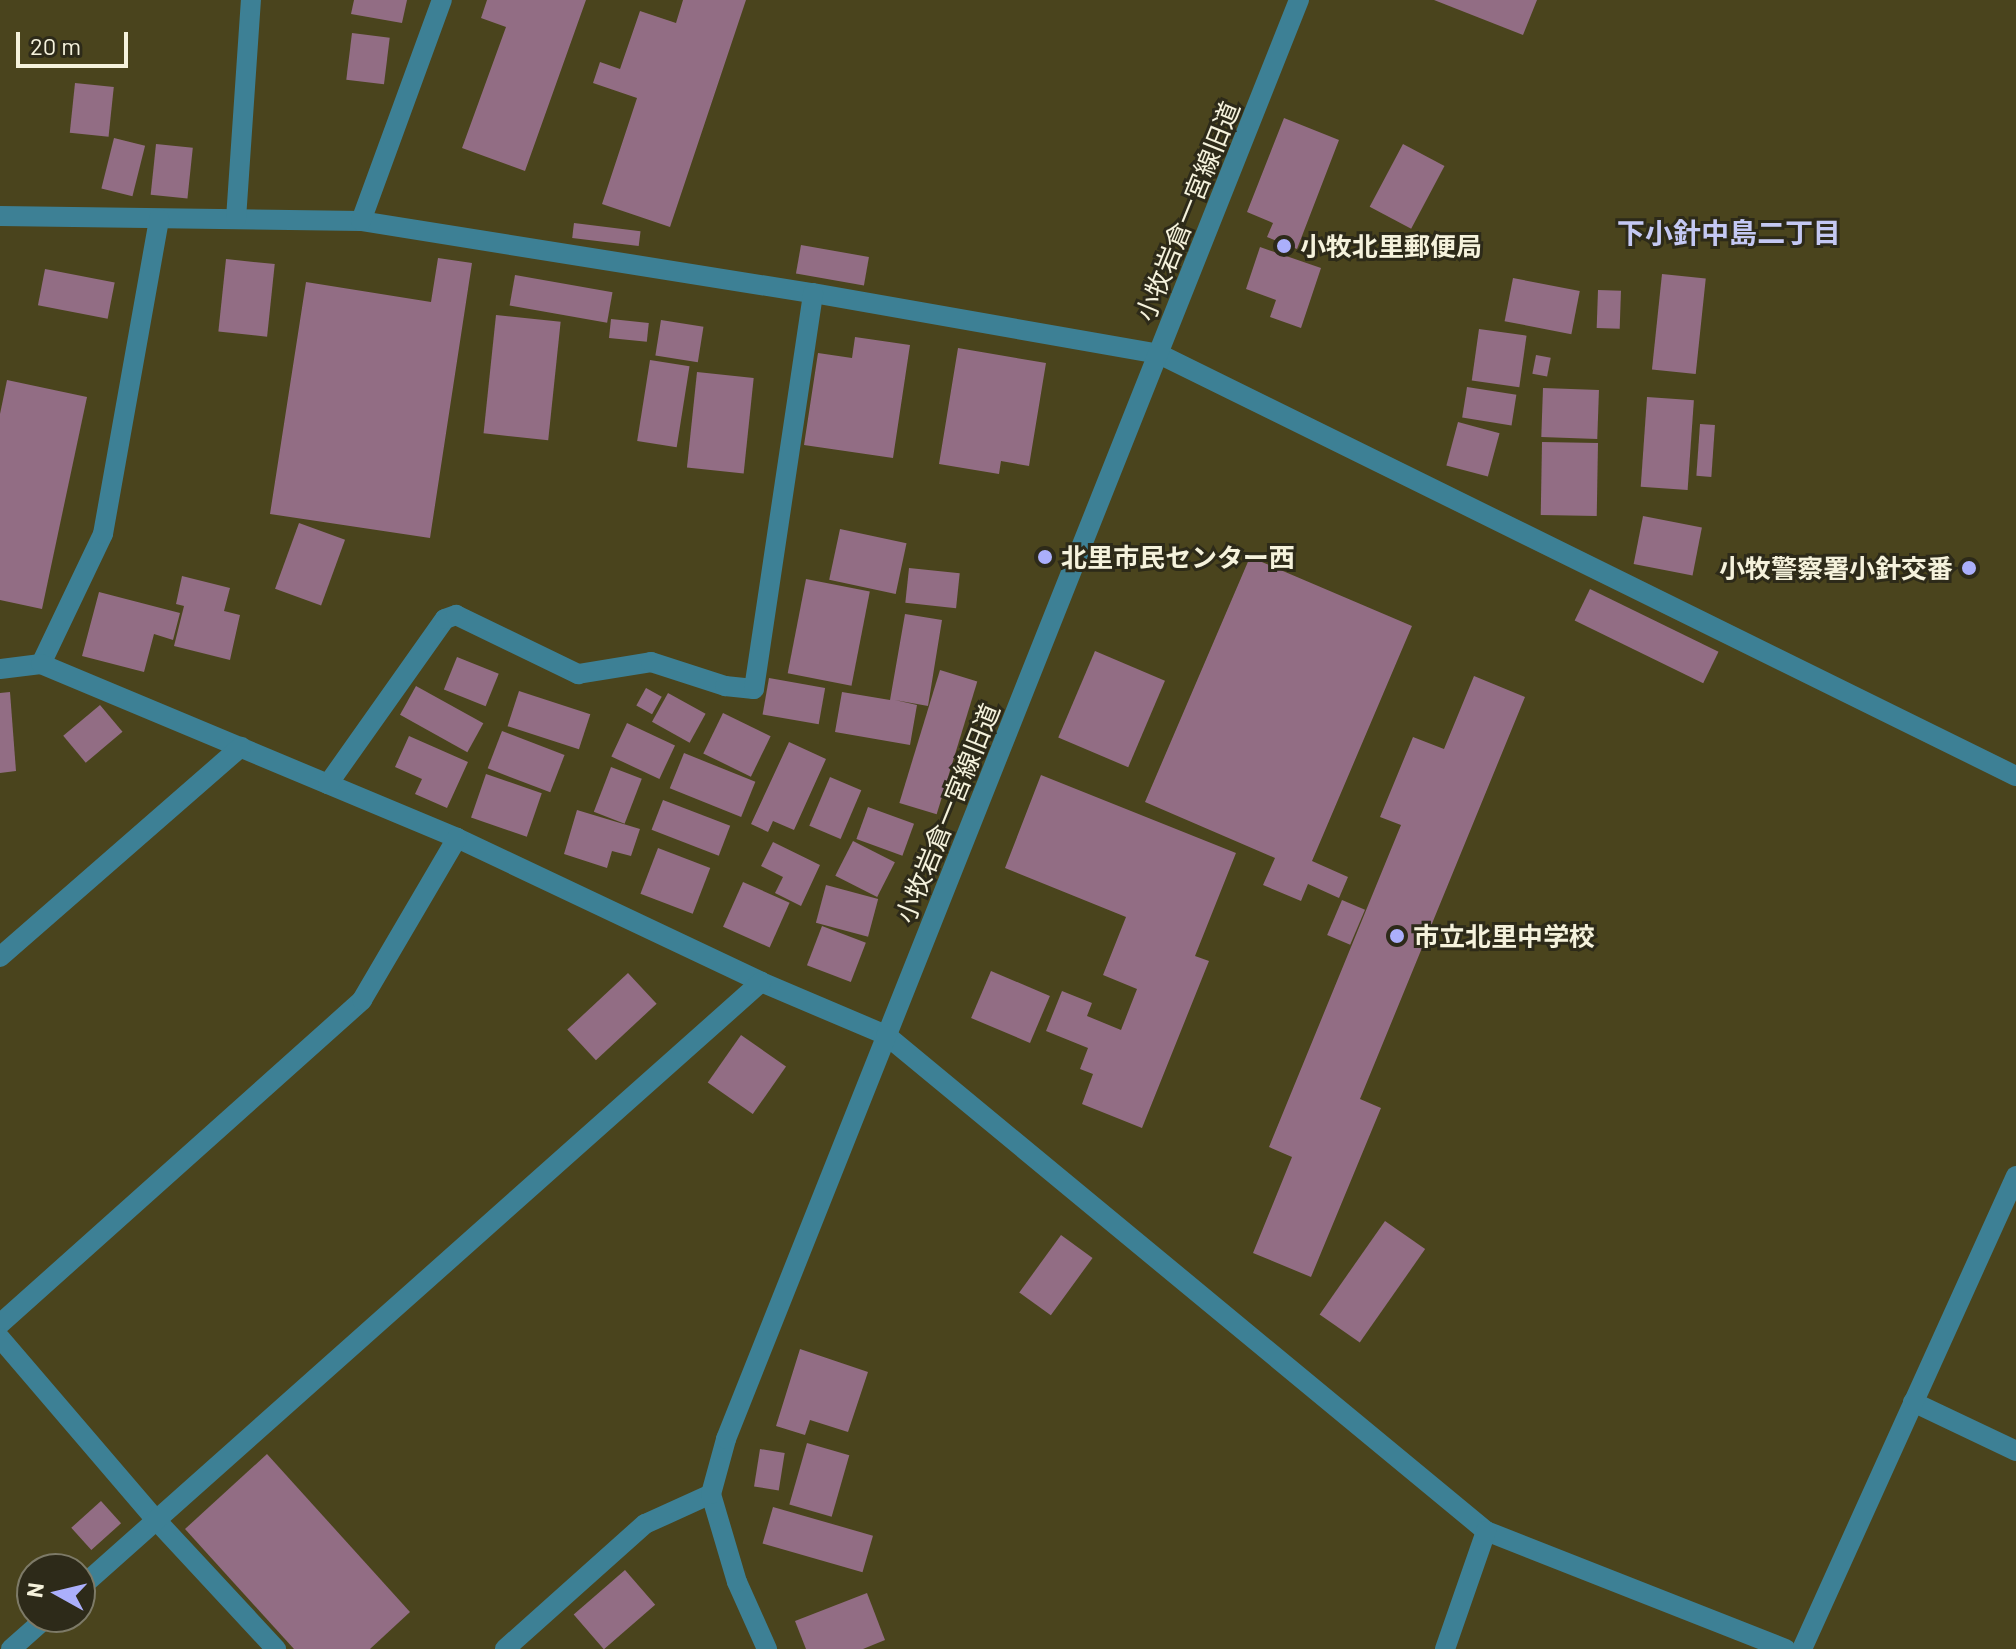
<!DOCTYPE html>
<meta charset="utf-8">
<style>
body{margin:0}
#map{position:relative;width:2016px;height:1649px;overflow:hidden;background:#4a441d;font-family:Barlow,"Noto Sans JP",sans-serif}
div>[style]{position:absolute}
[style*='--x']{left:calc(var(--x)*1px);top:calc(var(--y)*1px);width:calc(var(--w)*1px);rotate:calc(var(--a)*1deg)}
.building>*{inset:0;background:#926d84;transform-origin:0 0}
.minor>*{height:20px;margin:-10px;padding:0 10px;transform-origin:10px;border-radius:10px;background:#3d8095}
.tertiary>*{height:20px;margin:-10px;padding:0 10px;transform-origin:10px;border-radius:10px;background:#3d8095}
.dots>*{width:22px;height:22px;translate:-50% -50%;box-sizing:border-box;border:4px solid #2d2a19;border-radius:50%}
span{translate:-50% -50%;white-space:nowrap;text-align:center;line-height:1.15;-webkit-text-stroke:6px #2d2a19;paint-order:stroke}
.street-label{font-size:26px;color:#f5f2dc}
.poi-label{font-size:26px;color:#f5f2dc;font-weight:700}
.left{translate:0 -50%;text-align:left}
.right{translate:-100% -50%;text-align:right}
.neighbourhood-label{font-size:28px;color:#c4c8f3;font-weight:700}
.north{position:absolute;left:16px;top:1553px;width:80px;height:80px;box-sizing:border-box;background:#2d2a19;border:2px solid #7d7a67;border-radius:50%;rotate:278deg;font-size:22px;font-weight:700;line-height:32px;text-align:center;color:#f5f2dc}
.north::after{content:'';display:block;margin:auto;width:28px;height:36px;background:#abaffb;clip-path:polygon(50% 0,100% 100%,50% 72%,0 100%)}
.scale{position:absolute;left:16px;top:32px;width:112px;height:36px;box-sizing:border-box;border:4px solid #f5f2dc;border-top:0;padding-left:10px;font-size:24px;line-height:28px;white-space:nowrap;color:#f5f2dc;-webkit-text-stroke:6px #2d2a19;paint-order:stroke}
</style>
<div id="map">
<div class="building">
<i style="clip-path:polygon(354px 0,407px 0,402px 23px,351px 14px)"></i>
<i style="clip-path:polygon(487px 0,586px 0,525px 171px,462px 148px,506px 27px,481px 18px)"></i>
<i style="clip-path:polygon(683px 0,746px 0,670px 227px,602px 204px,637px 98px,593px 83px,600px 62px,620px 69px,640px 11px,676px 23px)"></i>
<i style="clip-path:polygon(1434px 0,1537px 0,1523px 35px)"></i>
<i style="left:352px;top:33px;width:38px;height:47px;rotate:7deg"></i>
<i style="left:75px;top:83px;width:39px;height:50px;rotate:6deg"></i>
<i style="clip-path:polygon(1284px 118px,1339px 140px,1297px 249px,1267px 237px,1273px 223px,1247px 212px)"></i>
<i style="left:114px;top:138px;width:32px;height:52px;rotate:14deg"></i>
<i style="left:156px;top:144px;width:37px;height:51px;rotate:6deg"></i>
<i style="left:1403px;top:144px;width:47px;height:71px;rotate:28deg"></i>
<i style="left:574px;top:223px;width:67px;height:15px;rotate:7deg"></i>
<i style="left:801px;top:245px;width:69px;height:29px;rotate:10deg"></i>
<i style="clip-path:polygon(1260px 247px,1321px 268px,1301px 328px,1270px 317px,1276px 300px,1246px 289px)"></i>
<i style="clip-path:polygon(438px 258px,472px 263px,430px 538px,270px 514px,306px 282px,431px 302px)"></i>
<i style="left:226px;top:259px;width:49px;height:73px;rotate:6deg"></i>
<i style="left:45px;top:269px;width:71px;height:37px;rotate:11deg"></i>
<i style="left:1662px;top:274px;width:44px;height:96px;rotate:6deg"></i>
<i style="left:515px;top:275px;width:99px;height:31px;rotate:10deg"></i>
<i style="left:1513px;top:278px;width:68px;height:44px;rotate:11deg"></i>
<i style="left:1598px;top:290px;width:23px;height:38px;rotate:2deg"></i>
<i style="left:496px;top:315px;width:65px;height:119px;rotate:6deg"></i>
<i style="left:611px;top:319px;width:38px;height:19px;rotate:6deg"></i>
<i style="left:661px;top:320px;width:43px;height:36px;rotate:9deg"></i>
<i style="left:1479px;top:329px;width:48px;height:52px;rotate:8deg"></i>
<i style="clip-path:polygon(855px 337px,910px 345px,893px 458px,804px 445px,818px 353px,852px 358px)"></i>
<i style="clip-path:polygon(958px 348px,1046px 363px,1029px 466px,1001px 461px,999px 474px,939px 464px)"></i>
<i style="left:1536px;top:355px;width:15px;height:19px;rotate:11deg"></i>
<i style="left:650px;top:360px;width:40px;height:82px;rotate:9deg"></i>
<i style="left:697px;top:372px;width:57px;height:96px;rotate:6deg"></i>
<i style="clip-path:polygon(7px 380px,87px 397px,42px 609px,0 600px,0 414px)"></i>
<i style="left:1467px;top:387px;width:50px;height:31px;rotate:9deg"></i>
<i style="left:1543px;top:388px;width:56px;height:49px;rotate:2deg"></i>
<i style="left:1647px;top:397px;width:47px;height:90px;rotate:4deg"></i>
<i style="left:1458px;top:422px;width:43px;height:45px;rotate:15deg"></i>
<i style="left:1700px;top:424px;width:15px;height:52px;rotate:4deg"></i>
<i style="left:1542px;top:442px;width:56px;height:73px;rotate:1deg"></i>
<i style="left:1643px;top:516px;width:60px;height:49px;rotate:11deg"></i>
<i style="left:299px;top:523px;width:49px;height:70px;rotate:20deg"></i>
<i style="left:840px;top:529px;width:68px;height:52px;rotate:12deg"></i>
<i style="clip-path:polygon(1250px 557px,1412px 626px,1312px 861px,1348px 877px,1339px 898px,1308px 884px,1301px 901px,1263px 885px,1275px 858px,1145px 802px)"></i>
<i style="left:909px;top:568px;width:51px;height:35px;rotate:6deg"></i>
<i style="clip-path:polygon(182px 576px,230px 588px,224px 611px,240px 615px,230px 660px,174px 646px,184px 606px,176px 604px)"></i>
<i style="left:806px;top:579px;width:65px;height:96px;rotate:11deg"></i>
<i style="left:1590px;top:589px;width:143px;height:35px;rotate:26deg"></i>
<i style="clip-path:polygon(99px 592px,180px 613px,173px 640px,154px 634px,144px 672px,82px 656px)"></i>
<i style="clip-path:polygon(905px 614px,942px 620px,928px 706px,895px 700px,917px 705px,910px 745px,835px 732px,842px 692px,890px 700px)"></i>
<i style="left:1095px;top:651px;width:76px;height:94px;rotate:23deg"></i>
<i style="left:457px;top:657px;width:45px;height:35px;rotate:22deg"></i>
<i style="left:940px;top:670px;width:39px;height:139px;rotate:17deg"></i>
<i style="clip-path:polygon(1474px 676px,1525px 697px,1360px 1099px,1381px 1108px,1311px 1277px,1253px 1253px,1292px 1157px,1269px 1147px,1401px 825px,1380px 817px,1413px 737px,1444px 749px)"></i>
<i style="left:769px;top:678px;width:57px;height:37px;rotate:10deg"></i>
<i style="left:416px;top:686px;width:77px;height:33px;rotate:29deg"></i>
<i style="left:646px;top:688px;width:18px;height:20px;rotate:29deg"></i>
<i style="left:519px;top:691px;width:75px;height:37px;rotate:18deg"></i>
<i style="clip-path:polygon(10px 692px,16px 771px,0 773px,0 693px)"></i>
<i style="left:668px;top:693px;width:43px;height:33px;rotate:29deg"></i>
<i style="left:100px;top:705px;width:35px;height:48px;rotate:50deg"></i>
<i style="left:723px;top:713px;width:53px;height:45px;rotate:26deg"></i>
<i style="left:627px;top:723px;width:53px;height:37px;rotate:25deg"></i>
<i style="left:502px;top:731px;width:67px;height:40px;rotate:21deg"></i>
<i style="clip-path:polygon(409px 736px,468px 762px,447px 808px,415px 794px,422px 779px,395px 767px)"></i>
<i style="clip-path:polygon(789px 742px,826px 759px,794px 830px,773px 821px,768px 832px,751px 824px)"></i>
<i style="left:684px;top:753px;width:77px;height:38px;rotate:22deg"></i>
<i style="left:611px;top:767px;width:33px;height:48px;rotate:21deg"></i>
<i style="left:486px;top:774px;width:59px;height:46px;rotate:19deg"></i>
<i style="clip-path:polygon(1041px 775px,1236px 853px,1195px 956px,1209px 961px,1142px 1128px,1082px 1104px,1093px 1074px,1080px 1069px,1088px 1048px,1046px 1031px,1062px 991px,1092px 1003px,1087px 1016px,1121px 1030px,1137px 989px,1103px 975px,1126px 917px,1005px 868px)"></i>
<i style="left:830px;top:777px;width:34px;height:53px;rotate:23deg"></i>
<i style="left:663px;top:800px;width:72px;height:32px;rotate:21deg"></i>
<i style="left:868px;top:807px;width:49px;height:34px;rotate:20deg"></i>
<i style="clip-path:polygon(577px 810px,640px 829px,631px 856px,612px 851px,607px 868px,564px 854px)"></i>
<i style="left:853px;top:841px;width:47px;height:39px;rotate:27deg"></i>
<i style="clip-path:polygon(773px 842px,820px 865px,801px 906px,775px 893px,783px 877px,761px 866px)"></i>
<i style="left:658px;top:848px;width:56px;height:49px;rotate:21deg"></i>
<i style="left:743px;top:882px;width:51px;height:49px;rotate:24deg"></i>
<i style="left:826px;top:885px;width:54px;height:39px;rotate:15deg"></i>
<i style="left:1342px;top:900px;width:25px;height:38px;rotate:23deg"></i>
<i style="left:822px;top:926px;width:47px;height:42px;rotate:21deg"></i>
<i style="left:991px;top:971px;width:64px;height:51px;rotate:23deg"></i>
<i style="left:628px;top:973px;width:42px;height:83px;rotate:47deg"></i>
<i style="left:741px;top:1035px;width:55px;height:58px;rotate:35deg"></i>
<i style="left:1385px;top:1221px;width:49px;height:114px;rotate:35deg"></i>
<i style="left:1061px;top:1235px;width:39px;height:71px;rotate:36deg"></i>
<i style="clip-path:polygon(800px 1349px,868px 1372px,848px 1432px,810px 1420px,805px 1435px,776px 1426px)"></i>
<i style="left:807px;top:1443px;width:44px;height:64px;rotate:16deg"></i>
<i style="left:760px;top:1449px;width:25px;height:38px;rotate:9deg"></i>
<i style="clip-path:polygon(267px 1454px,410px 1612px,370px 1649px,294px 1649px,185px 1529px)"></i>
<i style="left:101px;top:1501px;width:30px;height:40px;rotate:48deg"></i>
<i style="left:773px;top:1507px;width:104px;height:38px;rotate:16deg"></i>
<i style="left:625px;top:1570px;width:46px;height:68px;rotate:49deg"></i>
<i style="clip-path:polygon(867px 1593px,885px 1640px,863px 1649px,806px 1649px,795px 1621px)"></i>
</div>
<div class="minor">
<i style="--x:0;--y:216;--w:361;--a:0.8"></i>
<i style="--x:361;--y:221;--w:458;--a:9.1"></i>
<i style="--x:813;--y:293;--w:351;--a:10"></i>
<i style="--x:1159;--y:354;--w:955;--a:26.22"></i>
<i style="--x:236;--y:219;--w:220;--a:-86.1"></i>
<i style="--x:361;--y:221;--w:235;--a:-69.9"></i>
<i style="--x:41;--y:664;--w:144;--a:-64.5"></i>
<i style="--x:103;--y:534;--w:320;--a:-79.9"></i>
<i style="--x:0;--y:669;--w:41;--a:-7"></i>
<i style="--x:41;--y:664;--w:451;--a:22.7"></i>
<i style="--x:457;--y:838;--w:336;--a:25.3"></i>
<i style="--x:761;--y:982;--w:136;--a:23"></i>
<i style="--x:886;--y:1035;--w:778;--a:39.58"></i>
<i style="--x:1486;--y:1531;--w:322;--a:21.5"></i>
<i style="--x:328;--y:784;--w:202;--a:-54.7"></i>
<i style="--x:445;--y:619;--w:12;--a:-20"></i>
<i style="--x:456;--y:615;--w:136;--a:25.8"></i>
<i style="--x:578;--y:674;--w:74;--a:-9.3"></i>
<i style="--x:651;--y:662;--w:78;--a:18"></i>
<i style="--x:725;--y:686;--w:29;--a:6"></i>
<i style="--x:754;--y:689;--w:400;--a:-81.5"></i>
<i style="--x:0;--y:957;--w:320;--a:-41.1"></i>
<i style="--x:0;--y:1324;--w:486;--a:-41.8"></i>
<i style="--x:362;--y:1000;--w:188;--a:-59.6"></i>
<i style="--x:0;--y:1338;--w:241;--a:49.4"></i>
<i style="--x:157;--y:1521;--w:175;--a:47.1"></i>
<i style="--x:1913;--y:1402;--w:114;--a:25.4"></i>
<i style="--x:80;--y:1588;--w:912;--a:-41.66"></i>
<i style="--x:11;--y:1649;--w:48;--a:-41.6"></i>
<i style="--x:505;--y:1649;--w:188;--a:-41.8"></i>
<i style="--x:645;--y:1524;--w:72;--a:-24.4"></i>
<i style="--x:1445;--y:1649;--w:125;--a:-70.8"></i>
<i style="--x:1802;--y:1649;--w:519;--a:-65.66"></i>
</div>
<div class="tertiary">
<i style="--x:767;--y:1649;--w:73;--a:-114.1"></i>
<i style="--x:737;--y:1582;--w:92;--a:-106.5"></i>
<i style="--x:711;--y:1494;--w:57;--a:-74.7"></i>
<i style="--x:726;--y:1439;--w:1549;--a:-68.29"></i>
</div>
<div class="dots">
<i style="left:1284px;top:246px;background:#abaffb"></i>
<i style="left:1045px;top:557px;background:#abaffb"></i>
<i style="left:1969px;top:568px;background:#abaffb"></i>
<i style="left:1397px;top:936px;background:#abaffb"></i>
</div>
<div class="street-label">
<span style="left:1187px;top:211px;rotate:-68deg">小牧岩倉一宮線旧道</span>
<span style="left:947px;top:813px;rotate:-68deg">小牧岩倉一宮線旧道</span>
</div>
<div class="poi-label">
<span class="left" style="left:1300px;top:246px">小牧北里郵便局</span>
<span class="left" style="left:1061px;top:557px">北里市民センター西</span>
<span class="right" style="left:1953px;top:568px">小牧警察署小針交番</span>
<span class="left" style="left:1413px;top:936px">市立北里中学校</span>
</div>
<div class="neighbourhood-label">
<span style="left:1729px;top:232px">下小針中島二丁目</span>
</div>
<div class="north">N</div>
<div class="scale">20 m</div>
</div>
